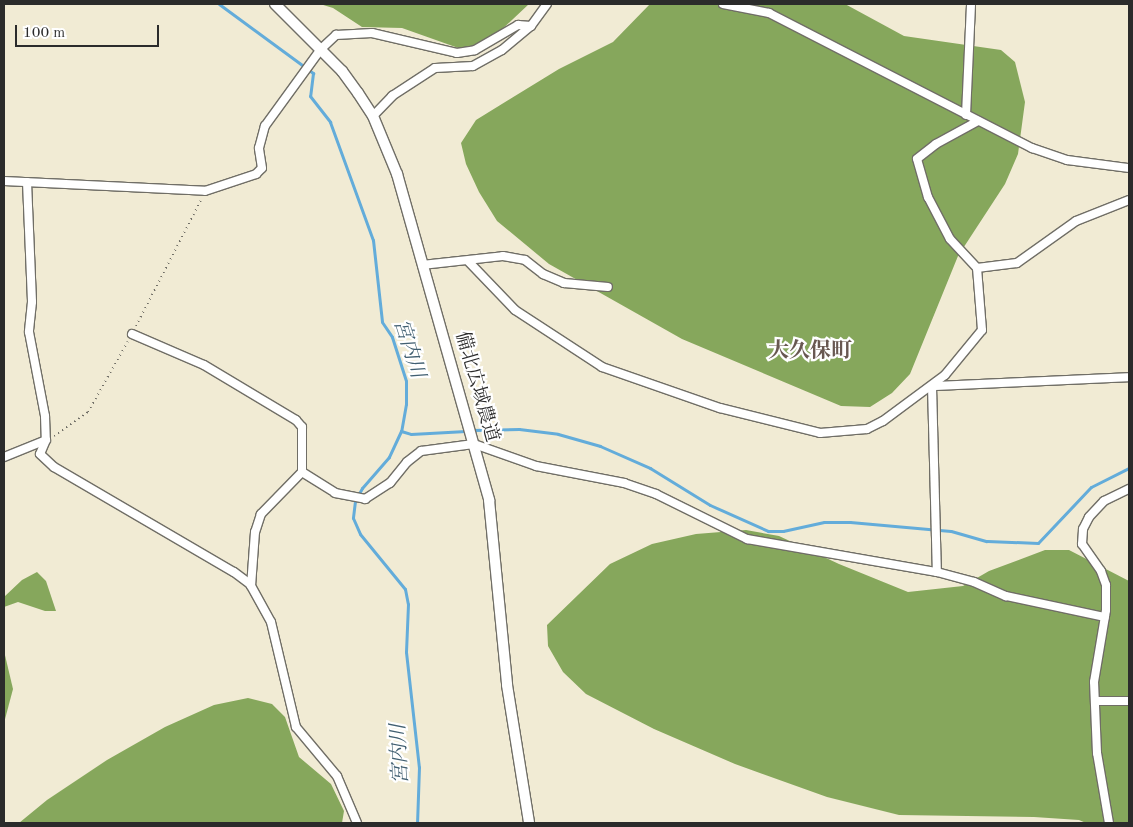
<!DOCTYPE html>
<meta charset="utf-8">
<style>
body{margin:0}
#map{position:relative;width:1133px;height:827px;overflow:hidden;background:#f1ebd4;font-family:"Old Standard TT","Noto Serif JP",serif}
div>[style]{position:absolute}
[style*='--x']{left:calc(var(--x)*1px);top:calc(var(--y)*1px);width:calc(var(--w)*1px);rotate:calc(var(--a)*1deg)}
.forest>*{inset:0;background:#86a75c}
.stream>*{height:3px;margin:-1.5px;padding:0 1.5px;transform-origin:1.5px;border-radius:1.5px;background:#63acda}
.path>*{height:2px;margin-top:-1px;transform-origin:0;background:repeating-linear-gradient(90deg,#706e66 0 1px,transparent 0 5px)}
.roads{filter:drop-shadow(1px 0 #706e66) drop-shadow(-1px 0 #706e66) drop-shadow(0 1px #706e66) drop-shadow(0 -1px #706e66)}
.minor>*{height:8px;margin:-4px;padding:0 4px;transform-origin:4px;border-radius:4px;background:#fff}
.tertiary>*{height:10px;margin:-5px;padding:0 5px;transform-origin:5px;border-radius:5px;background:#fff}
span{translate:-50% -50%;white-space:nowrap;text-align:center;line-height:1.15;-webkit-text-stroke:4.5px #fff;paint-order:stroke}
.street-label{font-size:19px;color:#2b2b2b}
.water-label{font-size:20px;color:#415f71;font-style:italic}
.quarter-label{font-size:21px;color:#685851;font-weight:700}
.frame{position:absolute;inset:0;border:5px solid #2b2b2b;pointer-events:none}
.scale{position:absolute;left:15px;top:25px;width:144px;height:22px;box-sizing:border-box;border:2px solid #2b2b2b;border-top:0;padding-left:6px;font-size:15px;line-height:18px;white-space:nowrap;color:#2b2b2b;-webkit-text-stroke:4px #fff;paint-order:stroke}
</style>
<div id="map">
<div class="forest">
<i style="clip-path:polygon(320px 4px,529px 4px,498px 33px,464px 50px,402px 28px,362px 27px,333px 8px)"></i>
<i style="clip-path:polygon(650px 4px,845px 4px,904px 36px,1001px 50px,1015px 62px,1025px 102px,1018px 154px,1005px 184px,958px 256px,910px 374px,892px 393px,870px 407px,841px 406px,682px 339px,549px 264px,497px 221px,479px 192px,466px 164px,461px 143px,476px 120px,559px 69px,613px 42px)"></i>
<i style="clip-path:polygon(746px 530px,779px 536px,839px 564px,908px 592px,963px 586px,989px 571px,1045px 550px,1069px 550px,1129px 581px,1129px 823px,1086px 823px,1079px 820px,1034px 817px,899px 815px,827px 797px,735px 764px,654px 729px,586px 694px,563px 672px,548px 646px,547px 625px,610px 564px,652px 544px,696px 534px)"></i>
<i style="clip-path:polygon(37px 572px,46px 581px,56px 611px,45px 611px,18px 602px,4px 607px,4px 597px,22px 580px)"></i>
<i style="clip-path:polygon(4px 651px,13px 689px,4px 723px)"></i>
<i style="clip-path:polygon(248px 698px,272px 704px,285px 717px,299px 757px,331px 784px,344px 811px,342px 823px,19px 823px,47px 800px,107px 760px,165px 727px,214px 705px)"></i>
</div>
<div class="stream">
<i style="--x:219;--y:4;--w:117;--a:36.3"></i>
<i style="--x:313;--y:73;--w:23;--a:97"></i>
<i style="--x:310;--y:96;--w:33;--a:52"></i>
<i style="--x:330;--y:122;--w:126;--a:70"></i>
<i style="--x:373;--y:240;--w:82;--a:83.7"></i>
<i style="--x:382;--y:322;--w:18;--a:56"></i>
<i style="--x:392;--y:337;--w:46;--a:72.3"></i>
<i style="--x:406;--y:381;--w:23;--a:90"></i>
<i style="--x:406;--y:404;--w:27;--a:100"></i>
<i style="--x:401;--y:431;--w:29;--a:115"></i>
<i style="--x:389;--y:457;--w:41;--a:131.1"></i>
<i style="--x:362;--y:488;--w:15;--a:118"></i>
<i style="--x:355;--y:501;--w:17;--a:97"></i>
<i style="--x:353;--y:518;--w:17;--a:66"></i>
<i style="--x:360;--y:534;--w:71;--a:50.7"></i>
<i style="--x:405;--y:589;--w:15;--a:79"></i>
<i style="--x:408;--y:604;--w:48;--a:92.4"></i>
<i style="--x:406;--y:652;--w:116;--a:83.6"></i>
<i style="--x:419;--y:767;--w:56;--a:92"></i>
<i style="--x:473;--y:430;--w:46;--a:-1.2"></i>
<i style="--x:519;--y:429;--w:39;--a:7"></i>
<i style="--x:558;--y:434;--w:44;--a:15.9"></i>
<i style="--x:600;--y:446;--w:55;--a:23.7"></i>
<i style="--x:650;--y:468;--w:70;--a:31.7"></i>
<i style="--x:710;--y:505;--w:64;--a:24.1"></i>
<i style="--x:768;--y:531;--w:15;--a:0"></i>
<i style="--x:783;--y:531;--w:42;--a:-12.4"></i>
<i style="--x:824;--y:522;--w:26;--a:0"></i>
<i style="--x:850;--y:522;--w:101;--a:5.1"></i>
<i style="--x:951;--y:531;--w:37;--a:16"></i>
<i style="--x:987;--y:541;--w:51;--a:2.2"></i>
<i style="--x:1038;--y:543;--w:77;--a:-46.6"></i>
<i style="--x:1091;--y:487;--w:42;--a:-26.6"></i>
<i style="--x:401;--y:431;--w:10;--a:17"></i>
<i style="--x:411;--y:434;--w:55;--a:-3.1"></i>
</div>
<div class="path">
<i style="--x:136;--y:326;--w:142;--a:-62.7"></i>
<i style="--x:54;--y:436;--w:42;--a:-35.2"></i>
<i style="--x:88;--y:412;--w:81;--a:-60.6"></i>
</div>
<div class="roads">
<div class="minor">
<i style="--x:723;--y:4;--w:47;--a:11.1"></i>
<i style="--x:769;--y:13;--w:296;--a:27.2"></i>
<i style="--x:1032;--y:148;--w:37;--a:19"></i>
<i style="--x:1067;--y:160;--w:63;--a:7.4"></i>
<i style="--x:966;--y:115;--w:111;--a:-87.4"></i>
<i style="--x:373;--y:116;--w:28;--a:-46"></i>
<i style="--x:392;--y:96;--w:51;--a:-33.1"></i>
<i style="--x:435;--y:68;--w:38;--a:-3"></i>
<i style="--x:473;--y:66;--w:33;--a:-29"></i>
<i style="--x:502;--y:50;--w:38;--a:-40"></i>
<i style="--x:531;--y:26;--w:27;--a:-54"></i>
<i style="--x:978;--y:121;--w:48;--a:151.3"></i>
<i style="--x:936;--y:144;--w:24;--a:142"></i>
<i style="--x:917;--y:159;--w:40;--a:74"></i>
<i style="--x:928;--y:197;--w:47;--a:62.4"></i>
<i style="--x:950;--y:239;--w:40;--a:47"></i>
<i style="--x:977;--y:268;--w:40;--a:-7.1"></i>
<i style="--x:1017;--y:263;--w:72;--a:-35.4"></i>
<i style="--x:1076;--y:221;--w:57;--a:-21.6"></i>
<i style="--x:4;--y:181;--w:201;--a:2.8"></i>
<i style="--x:205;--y:191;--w:54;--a:-18.4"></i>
<i style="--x:256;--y:174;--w:8;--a:-45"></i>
<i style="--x:262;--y:168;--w:20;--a:-99"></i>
<i style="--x:259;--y:148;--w:23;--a:-75"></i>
<i style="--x:265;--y:126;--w:95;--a:-54"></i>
<i style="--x:321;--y:49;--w:21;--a:-43"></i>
<i style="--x:336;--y:35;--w:36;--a:-3"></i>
<i style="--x:372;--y:33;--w:87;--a:13.2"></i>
<i style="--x:457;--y:53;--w:18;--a:-9"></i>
<i style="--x:475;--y:50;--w:50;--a:-30.2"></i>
<i style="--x:518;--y:25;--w:13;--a:4"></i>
<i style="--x:27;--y:182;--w:120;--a:87.6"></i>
<i style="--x:32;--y:302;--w:30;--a:96"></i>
<i style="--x:29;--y:332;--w:86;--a:79.2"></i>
<i style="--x:45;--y:416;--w:24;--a:88"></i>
<i style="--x:46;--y:440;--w:15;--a:113"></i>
<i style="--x:40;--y:454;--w:19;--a:43"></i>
<i style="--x:54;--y:467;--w:208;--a:30.3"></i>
<i style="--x:234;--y:572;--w:20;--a:37"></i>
<i style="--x:250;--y:584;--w:43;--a:61.1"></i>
<i style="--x:271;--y:622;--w:108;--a:76.6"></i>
<i style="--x:296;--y:727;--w:64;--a:50.1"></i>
<i style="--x:337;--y:776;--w:51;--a:66.9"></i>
<i style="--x:468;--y:261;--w:68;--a:46.2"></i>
<i style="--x:515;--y:310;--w:104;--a:33.2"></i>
<i style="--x:602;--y:367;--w:125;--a:19.2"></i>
<i style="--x:720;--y:408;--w:103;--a:14"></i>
<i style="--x:820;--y:433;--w:47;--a:-4.9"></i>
<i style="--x:867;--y:429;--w:18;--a:-27"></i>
<i style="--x:883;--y:421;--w:77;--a:-36.6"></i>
<i style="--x:945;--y:375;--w:58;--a:-50.6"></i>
<i style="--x:982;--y:330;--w:62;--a:-94.6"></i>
<i style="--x:422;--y:265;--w:81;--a:-6.3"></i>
<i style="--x:503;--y:256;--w:22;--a:10"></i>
<i style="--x:525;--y:260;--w:23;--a:38"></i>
<i style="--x:543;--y:274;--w:23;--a:23"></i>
<i style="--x:564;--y:283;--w:44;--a:5.2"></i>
<i style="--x:132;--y:334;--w:78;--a:23.3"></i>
<i style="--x:204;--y:365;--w:107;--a:30.9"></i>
<i style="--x:296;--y:420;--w:9;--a:49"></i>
<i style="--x:302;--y:427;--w:45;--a:90"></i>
<i style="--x:302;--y:472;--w:59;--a:134.3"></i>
<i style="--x:261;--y:514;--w:19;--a:108"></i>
<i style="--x:255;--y:532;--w:54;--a:94.2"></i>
<i style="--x:932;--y:386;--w:186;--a:88.5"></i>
<i style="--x:934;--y:386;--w:195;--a:-2.6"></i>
<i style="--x:4;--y:457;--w:45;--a:-22"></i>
<i style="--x:302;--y:472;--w:39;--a:32"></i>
<i style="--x:335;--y:493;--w:31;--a:11"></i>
<i style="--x:365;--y:499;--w:30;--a:-33"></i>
<i style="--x:390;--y:483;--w:27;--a:-51"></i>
<i style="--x:407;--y:462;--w:18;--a:-38"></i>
<i style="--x:421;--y:451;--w:53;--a:-7.5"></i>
<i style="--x:474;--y:444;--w:66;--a:19.5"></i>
<i style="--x:536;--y:466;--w:90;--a:10.9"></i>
<i style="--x:624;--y:483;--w:34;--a:19"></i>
<i style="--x:656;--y:494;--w:102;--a:26.3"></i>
<i style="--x:747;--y:539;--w:193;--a:9.9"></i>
<i style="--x:937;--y:572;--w:38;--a:15"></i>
<i style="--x:974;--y:582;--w:35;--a:24"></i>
<i style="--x:1006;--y:596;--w:101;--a:12"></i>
<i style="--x:1095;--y:701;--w:34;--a:0"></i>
<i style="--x:1109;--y:823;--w:71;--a:-99.7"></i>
<i style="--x:1097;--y:753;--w:71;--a:-92.4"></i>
<i style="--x:1094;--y:682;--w:73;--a:-80.5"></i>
<i style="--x:1106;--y:610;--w:25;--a:-90"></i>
<i style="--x:1106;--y:585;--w:15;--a:-110"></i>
<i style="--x:1101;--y:571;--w:33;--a:-125"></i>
<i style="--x:1082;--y:544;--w:15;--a:-86"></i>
<i style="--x:1083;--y:529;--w:13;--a:-63"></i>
<i style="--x:1089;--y:517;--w:22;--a:-47"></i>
<i style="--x:1104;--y:501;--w:28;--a:-26"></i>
</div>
<div class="tertiary">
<i style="--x:275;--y:4;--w:95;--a:45"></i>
<i style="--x:342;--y:71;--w:27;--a:54"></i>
<i style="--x:358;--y:93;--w:27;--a:57"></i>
<i style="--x:373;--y:116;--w:63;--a:67.5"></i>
<i style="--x:397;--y:174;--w:339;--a:74.2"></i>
<i style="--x:489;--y:500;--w:186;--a:84.4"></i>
<i style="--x:507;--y:685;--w:140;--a:80.9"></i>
</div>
</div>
<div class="street-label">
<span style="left:476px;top:387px;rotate:74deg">備北広域農道</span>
</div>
<div class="water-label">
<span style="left:408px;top:349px;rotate:72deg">宮内川</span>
<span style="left:401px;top:754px;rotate:-93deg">宮内川</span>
</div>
<div class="quarter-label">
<span style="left:810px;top:352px">大久保町</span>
</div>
<div class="frame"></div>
<div class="scale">100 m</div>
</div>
